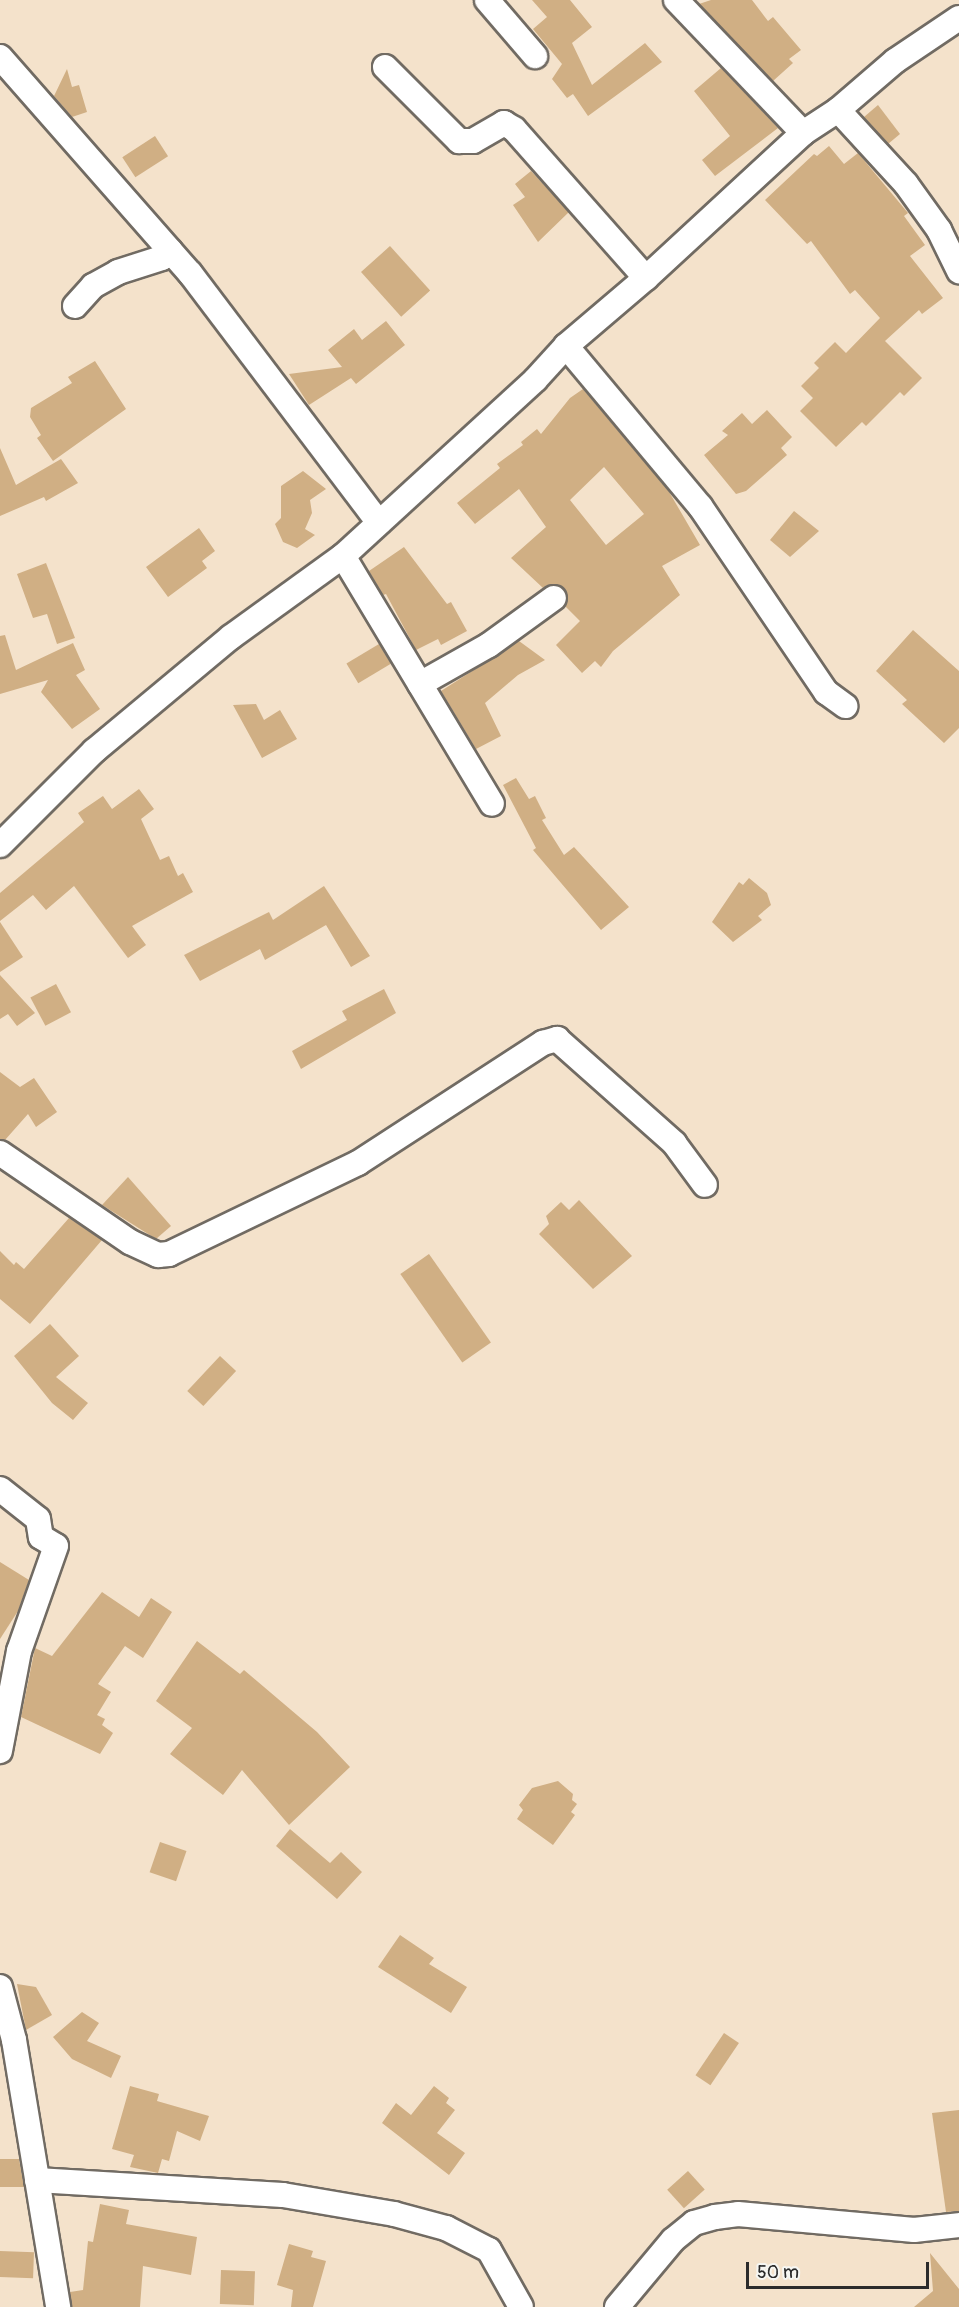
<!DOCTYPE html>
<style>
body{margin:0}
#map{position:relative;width:959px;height:2307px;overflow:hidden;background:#f4e2cb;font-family:Pangolin,sans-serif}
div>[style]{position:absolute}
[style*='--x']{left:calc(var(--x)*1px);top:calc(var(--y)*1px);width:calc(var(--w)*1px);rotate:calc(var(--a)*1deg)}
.building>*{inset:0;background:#d0af84;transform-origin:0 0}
.roads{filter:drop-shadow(2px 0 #716b63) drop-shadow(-2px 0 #716b63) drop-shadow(0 2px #716b63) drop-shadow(0 -2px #716b63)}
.street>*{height:24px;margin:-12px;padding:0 12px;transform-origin:12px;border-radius:12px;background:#fff}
span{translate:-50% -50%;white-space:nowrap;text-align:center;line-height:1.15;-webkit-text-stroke:4.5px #f6f6f2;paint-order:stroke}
.scale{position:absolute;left:746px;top:2262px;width:183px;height:27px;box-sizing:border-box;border:3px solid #2b2b2b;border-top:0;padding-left:8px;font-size:18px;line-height:21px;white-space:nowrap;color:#2b2b2b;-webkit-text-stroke:4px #f6f6f2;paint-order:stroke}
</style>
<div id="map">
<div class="building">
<i style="clip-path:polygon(532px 0,570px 0,592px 27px,572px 43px,592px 85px,645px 43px,662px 62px,588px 116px,573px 94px,567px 98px,552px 79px,562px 64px,533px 29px,547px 17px)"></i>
<i style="clip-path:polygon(711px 0,752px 0,768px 21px,773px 17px,801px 50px,789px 59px,793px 63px,773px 81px,699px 4px)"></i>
<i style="clip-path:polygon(721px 68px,778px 128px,715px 176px,702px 160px,730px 136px,694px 91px)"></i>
<i style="clip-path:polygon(67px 69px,72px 87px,79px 85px,87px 112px,72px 117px,54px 96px)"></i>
<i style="clip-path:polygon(878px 105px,900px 134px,888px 144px,864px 117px)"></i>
<i style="left:155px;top:136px;width:24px;height:39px;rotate:57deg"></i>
<i style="clip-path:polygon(829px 146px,844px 164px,858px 153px,908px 213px,904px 216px,925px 245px,910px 256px,943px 298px,922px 314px,919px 310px,885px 341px,922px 378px,904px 396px,900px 392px,866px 426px,862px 422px,836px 447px,800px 411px,813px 398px,801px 386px,819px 368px,814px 363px,835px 342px,846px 353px,880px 318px,855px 290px,850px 294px,811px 241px,807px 244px,765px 200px,814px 154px,817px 156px)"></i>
<i style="clip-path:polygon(531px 171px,569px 212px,538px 242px,513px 205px,525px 197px,515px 184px)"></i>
<i style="left:390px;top:246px;width:60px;height:39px;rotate:48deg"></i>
<i style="clip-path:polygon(386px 321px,405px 345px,356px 384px,351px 378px,309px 405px,289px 374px,342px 367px,328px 350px,354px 329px,362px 340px)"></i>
<i style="clip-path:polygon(95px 361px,126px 409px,53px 461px,37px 438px,41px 435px,30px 417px,31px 408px,72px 383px,68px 377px)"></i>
<i style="clip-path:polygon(evenodd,583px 389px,668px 490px,700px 545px,662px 566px,680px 595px,613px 651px,601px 667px,595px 661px,582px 673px,556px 645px,580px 621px,565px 606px,566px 590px,553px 584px,543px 588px,511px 558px,546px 527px,519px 489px,475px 524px,457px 503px,500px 468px,497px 464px,523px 445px,521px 442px,537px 429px,541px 434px,570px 398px,583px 389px,604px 467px,644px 514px,606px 545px,570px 500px,604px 467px)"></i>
<i style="clip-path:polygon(767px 410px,792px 437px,781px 448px,787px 455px,746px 491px,736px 494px,704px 455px,728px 435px,722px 431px,742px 413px,752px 424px)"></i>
<i style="clip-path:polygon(0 448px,16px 485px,61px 459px,78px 483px,46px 501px,44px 497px,0 516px)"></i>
<i style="clip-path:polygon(303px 471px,326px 489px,310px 500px,312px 513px,305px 529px,315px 535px,297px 548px,283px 542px,275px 524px,281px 518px,281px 486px)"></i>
<i style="clip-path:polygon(794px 511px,819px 531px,790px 557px,770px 540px)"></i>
<i style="clip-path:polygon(199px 528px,215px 551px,202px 561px,207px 568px,168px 597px,146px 567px)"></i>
<i style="clip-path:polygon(404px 547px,447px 604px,451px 602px,467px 631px,441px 645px,438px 639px,416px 650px,386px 594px,383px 595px,369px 571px)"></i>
<i style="clip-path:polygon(46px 563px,75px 638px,57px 644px,47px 614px,33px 618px,17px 574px)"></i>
<i style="clip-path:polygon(913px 630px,959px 671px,959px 728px,944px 743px,902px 704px,907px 700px,876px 671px)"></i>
<i style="clip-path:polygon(5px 635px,16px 670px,73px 643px,85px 670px,76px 675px,100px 709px,72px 729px,41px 692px,48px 680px,0 694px,0 636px)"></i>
<i style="clip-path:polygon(519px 641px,545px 660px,518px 675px,485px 703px,501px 736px,476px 749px,441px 691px)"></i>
<i style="left:379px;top:644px;width:23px;height:38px;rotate:59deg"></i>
<i style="clip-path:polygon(256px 704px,264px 720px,280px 710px,297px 739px,262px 758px,233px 705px)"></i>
<i style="clip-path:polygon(516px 778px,529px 799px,535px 796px,546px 818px,542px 820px,564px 855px,574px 847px,629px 907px,601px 930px,533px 850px,536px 848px,503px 785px)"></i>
<i style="clip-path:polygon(139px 789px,154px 809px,141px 819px,160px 860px,169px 856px,178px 876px,183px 873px,193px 892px,132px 926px,146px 945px,128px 958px,74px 886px,46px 910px,33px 895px,0 921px,0 893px,84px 822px,78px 813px,103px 796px,112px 809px)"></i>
<i style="clip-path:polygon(749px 878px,767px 893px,771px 905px,758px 916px,762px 920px,733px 942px,712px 922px,739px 882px,743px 885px)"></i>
<i style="clip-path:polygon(324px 886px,370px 956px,351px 967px,326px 925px,265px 960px,260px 949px,200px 981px,184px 955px,269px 912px,273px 920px)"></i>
<i style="clip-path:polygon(0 922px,23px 957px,0 972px)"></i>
<i style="clip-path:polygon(0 975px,35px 1013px,17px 1026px,8px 1014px,0 1019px)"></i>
<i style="left:56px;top:984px;width:32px;height:29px;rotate:62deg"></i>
<i style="clip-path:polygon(384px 989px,396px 1013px,301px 1069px,292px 1051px,347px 1020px,342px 1011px)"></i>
<i style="clip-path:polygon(0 1072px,20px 1087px,34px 1078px,57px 1112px,36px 1127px,28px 1114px,5px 1140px,0 1139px)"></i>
<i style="clip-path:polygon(128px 1177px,171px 1226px,156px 1239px,102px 1205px)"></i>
<i style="clip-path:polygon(579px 1200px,632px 1256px,593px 1289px,539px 1234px,549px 1224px,546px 1216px,561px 1202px,569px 1210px)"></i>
<i style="clip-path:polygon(69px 1218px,102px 1240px,30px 1324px,0 1299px,0 1251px,14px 1265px,16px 1262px,24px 1269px)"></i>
<i style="left:429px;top:1254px;width:108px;height:35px;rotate:55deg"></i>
<i style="clip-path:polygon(50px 1324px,79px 1356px,56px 1377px,88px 1403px,73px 1420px,52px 1403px,14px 1356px)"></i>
<i style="left:220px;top:1356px;width:22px;height:48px;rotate:43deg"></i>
<i style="clip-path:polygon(0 1562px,29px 1580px,18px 1611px,0 1639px)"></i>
<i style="clip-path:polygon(102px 1592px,139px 1617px,151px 1598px,172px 1612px,143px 1658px,125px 1646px,98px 1684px,111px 1692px,97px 1715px,105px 1719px,102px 1725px,113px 1733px,100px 1754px,21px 1717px,35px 1648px,52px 1656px)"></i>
<i style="clip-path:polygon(197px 1641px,240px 1674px,244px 1670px,317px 1732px,350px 1767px,289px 1825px,242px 1770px,223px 1795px,170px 1754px,192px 1728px,156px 1701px)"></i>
<i style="clip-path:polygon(558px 1781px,573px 1794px,572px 1800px,577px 1804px,571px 1812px,575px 1815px,553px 1845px,517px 1819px,523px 1810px,519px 1805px,532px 1788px)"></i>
<i style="clip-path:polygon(290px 1829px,330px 1863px,341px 1852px,362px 1872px,337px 1899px,276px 1846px)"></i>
<i style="left:160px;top:1842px;width:28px;height:32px;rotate:19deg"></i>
<i style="clip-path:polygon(400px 1935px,434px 1958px,429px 1964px,467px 1987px,451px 2013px,378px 1967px)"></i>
<i style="clip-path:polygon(17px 1984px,36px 1987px,52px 2015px,26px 2030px)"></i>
<i style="clip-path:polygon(82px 2012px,99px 2023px,87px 2041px,121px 2056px,111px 2078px,72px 2059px,53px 2037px)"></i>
<i style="left:724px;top:2033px;width:18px;height:51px;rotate:34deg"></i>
<i style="clip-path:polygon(130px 2086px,159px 2094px,157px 2101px,209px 2116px,200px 2141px,177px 2131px,169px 2161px,162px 2159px,158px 2173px,130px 2167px,134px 2155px,112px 2149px)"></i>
<i style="clip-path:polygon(434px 2086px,449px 2098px,446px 2103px,455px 2110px,437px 2133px,465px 2153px,449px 2175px,382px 2123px,396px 2103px,411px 2115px)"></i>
<i style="clip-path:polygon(959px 2110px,959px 2211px,946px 2212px,932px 2113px)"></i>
<i style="clip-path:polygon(0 2159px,19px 2159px,24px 2187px,0 2187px)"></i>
<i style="left:688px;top:2171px;width:25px;height:28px;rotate:48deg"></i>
<i style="clip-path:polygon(100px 2204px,129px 2210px,126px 2224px,197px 2237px,191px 2275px,143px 2266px,140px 2307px,72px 2307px,70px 2292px,83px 2290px,88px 2241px,93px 2242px)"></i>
<i style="clip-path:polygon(289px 2244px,313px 2251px,311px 2257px,326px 2261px,313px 2307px,291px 2307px,293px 2290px,277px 2285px)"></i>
<i style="left:0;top:2251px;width:34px;height:26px;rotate:2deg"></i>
<i style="clip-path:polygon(930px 2253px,959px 2289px,959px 2307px,914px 2307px,933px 2291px)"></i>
<i style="left:221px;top:2270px;width:34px;height:34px;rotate:2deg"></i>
</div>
<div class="roads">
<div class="street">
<i style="--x:487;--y:0;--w:74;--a:49.4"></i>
<i style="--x:676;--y:0;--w:184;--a:46.3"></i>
<i style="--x:0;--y:57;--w:288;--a:48.7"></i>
<i style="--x:190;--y:273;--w:313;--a:52.9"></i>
<i style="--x:385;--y:67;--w:105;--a:45"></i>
<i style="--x:459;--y:141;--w:14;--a:0"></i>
<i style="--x:473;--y:141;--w:36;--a:-30"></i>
<i style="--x:504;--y:123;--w:12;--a:31"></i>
<i style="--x:514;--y:129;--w:199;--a:48.5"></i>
<i style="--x:838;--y:110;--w:100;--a:47.4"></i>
<i style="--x:906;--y:184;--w:57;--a:54.3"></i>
<i style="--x:939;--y:230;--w:46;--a:64"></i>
<i style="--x:75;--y:306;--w:27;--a:-48"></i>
<i style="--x:93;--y:286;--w:29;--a:-29"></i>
<i style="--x:118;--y:272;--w:46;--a:-17.7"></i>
<i style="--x:162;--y:258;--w:11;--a:-41"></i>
<i style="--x:566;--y:346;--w:209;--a:50.1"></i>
<i style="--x:700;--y:506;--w:225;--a:55.9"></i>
<i style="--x:826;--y:692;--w:24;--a:36"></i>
<i style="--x:343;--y:556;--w:289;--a:59"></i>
<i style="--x:420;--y:684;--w:79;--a:-29.5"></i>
<i style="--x:489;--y:645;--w:80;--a:-35.9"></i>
<i style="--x:0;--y:845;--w:133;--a:-45"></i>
<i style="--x:94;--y:751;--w:178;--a:-39.8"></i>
<i style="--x:231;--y:637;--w:138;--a:-35.9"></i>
<i style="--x:343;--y:556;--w:260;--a:-42.5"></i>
<i style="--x:535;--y:380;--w:46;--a:-47.6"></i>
<i style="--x:566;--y:346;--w:105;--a:-40.4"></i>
<i style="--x:646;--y:278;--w:214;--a:-42.7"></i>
<i style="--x:803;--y:133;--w:42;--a:-33.3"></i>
<i style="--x:838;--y:110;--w:75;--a:-40.7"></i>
<i style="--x:895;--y:61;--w:77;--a:-33.9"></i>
<i style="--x:0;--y:1153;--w:158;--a:34.4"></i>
<i style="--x:130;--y:1242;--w:31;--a:25"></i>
<i style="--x:158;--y:1255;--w:11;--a:-5"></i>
<i style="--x:169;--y:1254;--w:210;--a:-25.7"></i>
<i style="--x:358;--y:1163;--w:221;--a:-33"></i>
<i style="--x:543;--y:1043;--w:15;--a:-16"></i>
<i style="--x:557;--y:1039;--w:157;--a:41.6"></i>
<i style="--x:674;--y:1143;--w:52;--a:53.6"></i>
<i style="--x:0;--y:1489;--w:48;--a:38.3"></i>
<i style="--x:38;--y:1519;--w:18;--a:81"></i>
<i style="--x:41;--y:1537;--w:17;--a:31"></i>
<i style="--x:56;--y:1546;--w:111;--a:109.4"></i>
<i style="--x:19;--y:1651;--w:102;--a:100.8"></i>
<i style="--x:0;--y:1987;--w:55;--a:75.2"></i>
<i style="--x:14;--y:2040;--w:271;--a:80.6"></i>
<i style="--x:37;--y:2180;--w:246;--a:3.5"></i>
<i style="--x:283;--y:2195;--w:113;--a:9.7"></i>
<i style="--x:394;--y:2214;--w:54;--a:15.1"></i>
<i style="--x:446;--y:2228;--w:48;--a:27.1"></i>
<i style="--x:489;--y:2250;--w:65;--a:60.7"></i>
<i style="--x:617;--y:2307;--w:87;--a:-50.1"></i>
<i style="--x:673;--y:2240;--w:27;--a:-39"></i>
<i style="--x:694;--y:2223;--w:22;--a:-16"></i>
<i style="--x:715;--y:2217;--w:23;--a:-7"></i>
<i style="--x:738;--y:2214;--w:177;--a:5.2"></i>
<i style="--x:914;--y:2230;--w:45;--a:-6.3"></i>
</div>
</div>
<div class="scale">50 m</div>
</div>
